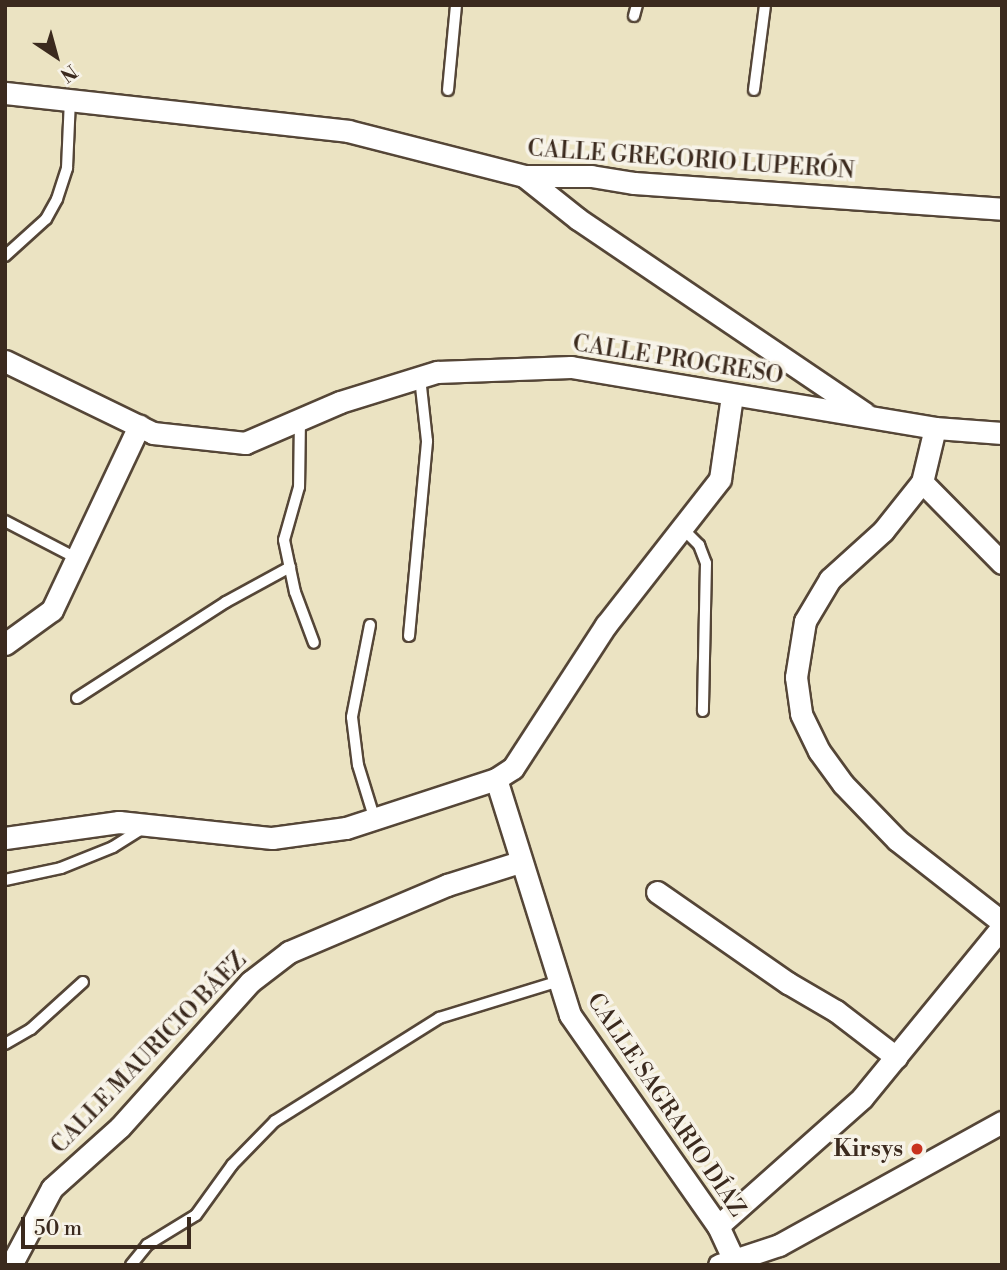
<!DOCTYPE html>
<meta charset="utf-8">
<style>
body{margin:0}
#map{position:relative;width:1007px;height:1270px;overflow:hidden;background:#ebe3c2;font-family:"Libre Bodoni",serif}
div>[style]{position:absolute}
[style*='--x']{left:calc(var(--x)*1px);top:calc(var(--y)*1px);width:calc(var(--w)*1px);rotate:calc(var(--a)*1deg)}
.roads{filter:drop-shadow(2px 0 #554637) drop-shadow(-2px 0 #554637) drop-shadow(0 2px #554637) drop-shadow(0 -2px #554637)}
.lane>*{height:10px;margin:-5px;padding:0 5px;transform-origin:5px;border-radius:5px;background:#fff}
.street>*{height:21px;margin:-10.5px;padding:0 10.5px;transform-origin:10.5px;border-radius:10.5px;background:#fff}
.dots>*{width:19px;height:19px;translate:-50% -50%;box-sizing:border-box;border:4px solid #f7f3e8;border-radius:50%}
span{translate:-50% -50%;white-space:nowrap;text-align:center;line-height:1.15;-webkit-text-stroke:7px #f7f3e8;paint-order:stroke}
.street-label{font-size:23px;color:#3b2a1e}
.poi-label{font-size:23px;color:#3b2a1e;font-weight:700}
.right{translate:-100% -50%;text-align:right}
.frame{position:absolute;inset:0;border:7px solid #3b2a1e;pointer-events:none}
.north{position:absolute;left:21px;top:21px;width:70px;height:70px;-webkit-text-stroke:5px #f7f3e8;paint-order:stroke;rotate:144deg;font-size:19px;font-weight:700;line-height:28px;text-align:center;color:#3b2a1e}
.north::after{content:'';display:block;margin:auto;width:24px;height:32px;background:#3b2a1e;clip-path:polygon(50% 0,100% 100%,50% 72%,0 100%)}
.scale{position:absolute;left:21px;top:1217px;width:170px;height:32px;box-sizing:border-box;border:4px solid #3b2a1e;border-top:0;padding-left:9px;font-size:21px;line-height:24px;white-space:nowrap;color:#3b2a1e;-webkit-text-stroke:5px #f7f3e8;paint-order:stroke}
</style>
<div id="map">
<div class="roads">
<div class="lane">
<i style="--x:634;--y:16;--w:11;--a:-75"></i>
<i style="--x:448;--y:90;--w:85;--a:-84.6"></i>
<i style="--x:754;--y:90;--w:86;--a:-82.6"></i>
<i style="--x:5;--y:256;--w:55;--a:-42.1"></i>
<i style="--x:46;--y:219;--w:23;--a:-61"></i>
<i style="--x:57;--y:199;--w:33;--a:-72"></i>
<i style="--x:67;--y:168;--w:69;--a:-87.5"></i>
<i style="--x:300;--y:418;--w:69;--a:90.8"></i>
<i style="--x:299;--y:487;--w:55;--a:105.8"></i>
<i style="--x:284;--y:540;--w:53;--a:78.1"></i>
<i style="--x:295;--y:592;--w:54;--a:69.6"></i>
<i style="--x:5;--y:521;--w:82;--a:27.5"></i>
<i style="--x:683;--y:529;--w:23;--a:45"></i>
<i style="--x:699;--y:545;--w:19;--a:69"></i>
<i style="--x:706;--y:563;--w:148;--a:91.2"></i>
<i style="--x:370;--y:625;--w:94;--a:101.1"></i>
<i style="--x:352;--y:717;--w:48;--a:82.9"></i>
<i style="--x:358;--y:765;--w:58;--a:72.8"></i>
<i style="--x:409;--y:636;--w:196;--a:-84.7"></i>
<i style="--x:427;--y:441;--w:63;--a:-96.3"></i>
<i style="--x:77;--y:698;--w:177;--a:-32.8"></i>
<i style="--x:226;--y:602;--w:73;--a:-28.7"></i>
<i style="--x:5;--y:880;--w:57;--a:-12.1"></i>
<i style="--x:61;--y:868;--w:56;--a:-22"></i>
<i style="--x:113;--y:847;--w:38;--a:-32"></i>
<i style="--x:5;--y:1044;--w:30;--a:-30"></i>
<i style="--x:31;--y:1029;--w:70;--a:-42.1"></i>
<i style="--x:131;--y:1265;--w:26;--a:-51"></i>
<i style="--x:147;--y:1245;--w:57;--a:-31.5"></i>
<i style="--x:196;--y:1215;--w:62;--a:-54.2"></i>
<i style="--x:232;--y:1165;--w:62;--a:-45.7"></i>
<i style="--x:275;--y:1121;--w:194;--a:-32.1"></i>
<i style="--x:439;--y:1018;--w:126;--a:-17.1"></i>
</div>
<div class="street">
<i style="--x:5;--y:93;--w:345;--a:6.3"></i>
<i style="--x:348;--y:131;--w:182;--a:14.3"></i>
<i style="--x:524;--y:176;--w:67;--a:0"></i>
<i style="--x:591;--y:176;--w:44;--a:9.2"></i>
<i style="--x:634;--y:183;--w:369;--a:4"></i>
<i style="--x:524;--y:176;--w:69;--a:38.5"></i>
<i style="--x:578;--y:219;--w:346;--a:34.1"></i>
<i style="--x:5;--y:361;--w:165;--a:25.9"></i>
<i style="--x:153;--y:433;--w:93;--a:6.2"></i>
<i style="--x:245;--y:443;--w:103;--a:-23.3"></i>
<i style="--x:340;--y:402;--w:102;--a:-17.2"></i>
<i style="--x:437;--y:372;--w:134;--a:-2.1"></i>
<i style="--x:571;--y:367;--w:369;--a:9.5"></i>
<i style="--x:935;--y:428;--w:67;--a:4.3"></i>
<i style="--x:935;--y:428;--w:56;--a:103.5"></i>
<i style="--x:922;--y:482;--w:114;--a:45.4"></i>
<i style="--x:922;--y:482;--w:63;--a:128.5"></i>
<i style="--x:883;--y:531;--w:72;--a:137.8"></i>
<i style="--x:830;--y:579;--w:49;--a:120.8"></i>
<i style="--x:805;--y:621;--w:57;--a:99.1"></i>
<i style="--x:796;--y:677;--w:37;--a:82"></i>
<i style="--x:801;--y:714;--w:41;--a:64.1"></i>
<i style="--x:819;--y:751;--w:41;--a:54"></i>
<i style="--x:843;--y:784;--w:78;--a:46"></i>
<i style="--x:897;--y:840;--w:133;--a:38"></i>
<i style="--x:5;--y:644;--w:58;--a:-35.9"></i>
<i style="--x:52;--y:610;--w:204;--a:-64.7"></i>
<i style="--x:496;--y:779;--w:247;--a:72.6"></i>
<i style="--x:570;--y:1015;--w:258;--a:55"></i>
<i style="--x:718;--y:1226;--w:38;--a:65"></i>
<i style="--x:5;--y:838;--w:115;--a:-8"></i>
<i style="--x:119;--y:822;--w:154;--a:6"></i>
<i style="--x:272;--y:838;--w:75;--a:-7.7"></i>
<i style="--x:346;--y:828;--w:158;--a:-18.1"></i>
<i style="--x:496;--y:779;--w:20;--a:-33"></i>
<i style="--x:513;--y:768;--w:171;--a:-57"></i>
<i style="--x:606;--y:625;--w:185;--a:-52"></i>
<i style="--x:720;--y:479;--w:84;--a:-81.8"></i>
<i style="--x:657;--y:892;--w:160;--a:34.8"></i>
<i style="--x:788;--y:983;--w:56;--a:30.3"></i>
<i style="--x:836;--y:1011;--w:76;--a:37.5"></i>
<i style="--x:718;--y:1226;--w:193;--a:-41.6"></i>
<i style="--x:862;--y:1098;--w:221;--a:-50.7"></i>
<i style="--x:11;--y:1265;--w:87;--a:-62"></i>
<i style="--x:52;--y:1188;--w:91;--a:-41.9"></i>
<i style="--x:120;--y:1127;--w:195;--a:-48.1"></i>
<i style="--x:250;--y:982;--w:49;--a:-37.6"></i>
<i style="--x:289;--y:952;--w:172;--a:-23"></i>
<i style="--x:447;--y:885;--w:77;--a:-17.5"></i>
<i style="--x:719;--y:1265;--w:63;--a:-18.4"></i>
<i style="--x:779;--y:1245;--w:255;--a:-28.9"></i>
</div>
</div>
<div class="dots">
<i style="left:917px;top:1149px;background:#c8321e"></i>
</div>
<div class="street-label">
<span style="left:691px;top:160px;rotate:4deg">CALLE GREGORIO LUPERÓN</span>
<span style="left:678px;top:360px;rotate:9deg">CALLE PROGRESO</span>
<span style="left:149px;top:1053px;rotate:-46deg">CALLE MAURICIO BÁEZ</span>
<span style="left:666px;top:1105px;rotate:56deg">CALLE SAGRARIO DÍAZ</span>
</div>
<div class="poi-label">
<span class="right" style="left:903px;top:1149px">Kirsys</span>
</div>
<div class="frame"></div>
<div class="north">N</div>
<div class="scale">50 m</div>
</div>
